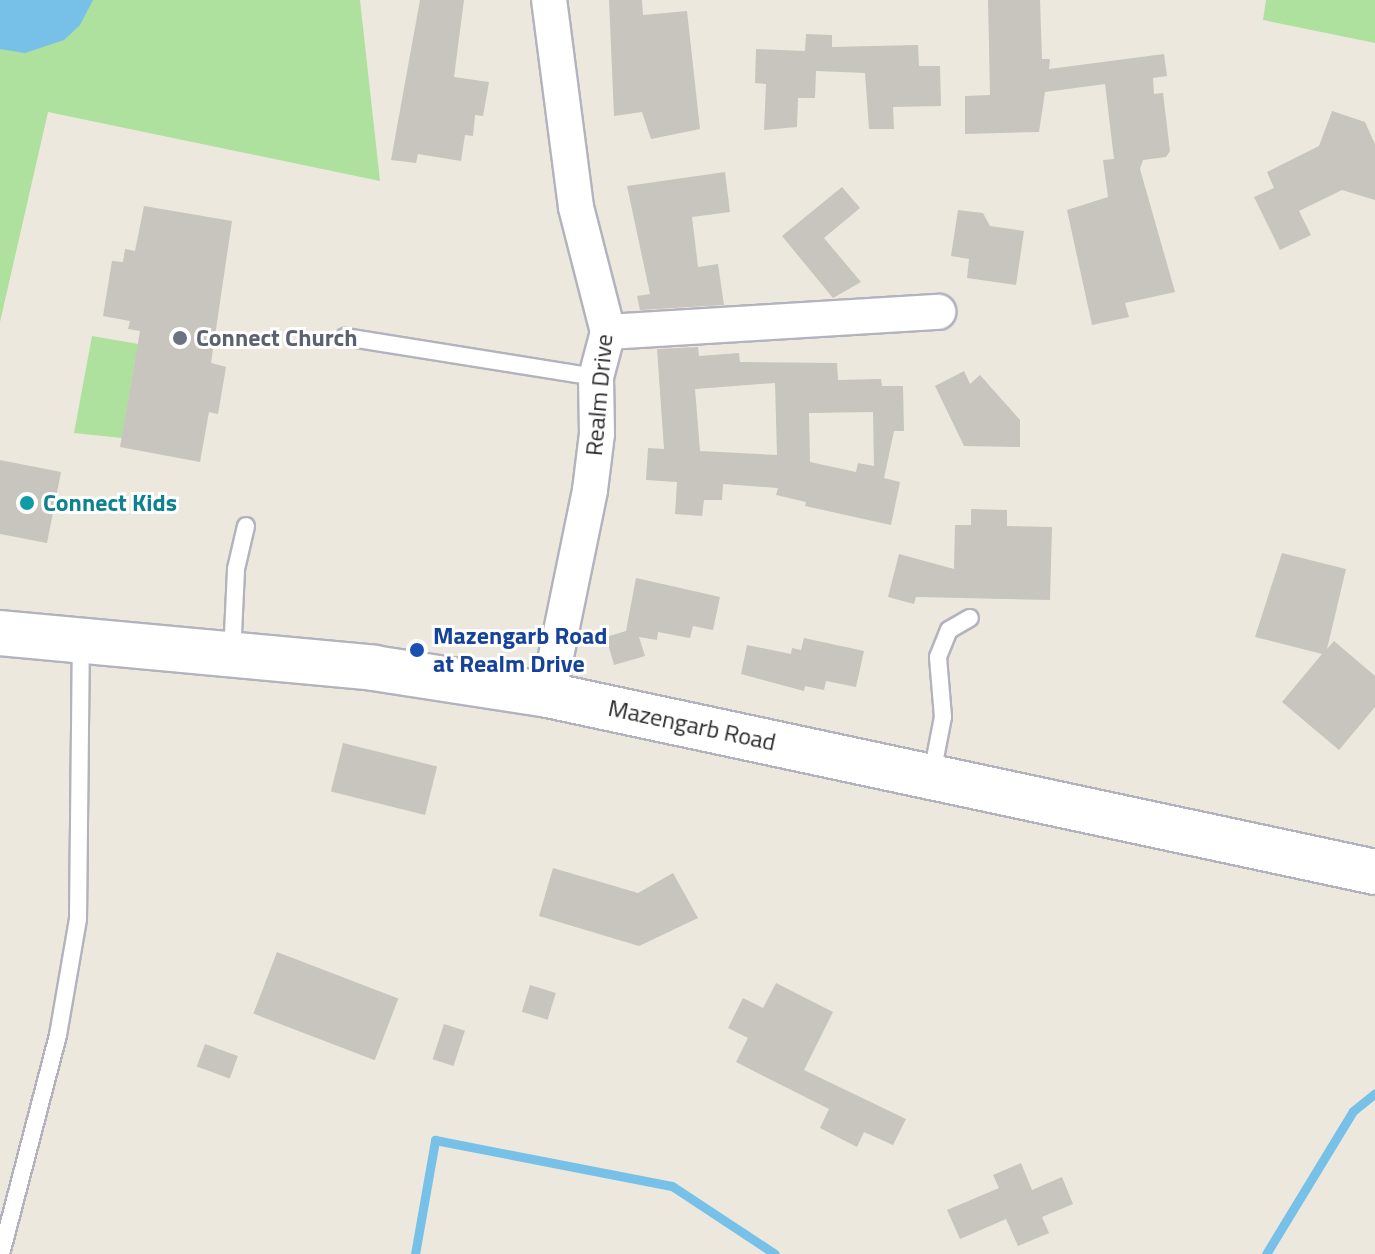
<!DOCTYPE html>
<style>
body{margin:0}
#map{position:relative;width:1375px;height:1254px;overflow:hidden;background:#ece8de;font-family:"Titillium Web",sans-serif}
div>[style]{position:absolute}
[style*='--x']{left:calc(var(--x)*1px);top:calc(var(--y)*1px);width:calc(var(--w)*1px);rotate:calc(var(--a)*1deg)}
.green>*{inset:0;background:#aee09e}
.water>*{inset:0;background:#77c0e8}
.stream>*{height:9px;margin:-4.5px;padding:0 4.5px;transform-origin:4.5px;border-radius:4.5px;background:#77c0e8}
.building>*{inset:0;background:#c8c4be;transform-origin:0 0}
.roads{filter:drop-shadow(2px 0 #b2b3be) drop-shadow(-2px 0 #b2b3be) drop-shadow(0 2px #b2b3be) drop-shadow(0 -2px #b2b3be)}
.lane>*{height:16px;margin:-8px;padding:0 8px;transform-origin:8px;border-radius:8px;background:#fff}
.street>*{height:34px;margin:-17px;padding:0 17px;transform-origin:17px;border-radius:17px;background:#fff}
.secondary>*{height:44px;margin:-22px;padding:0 22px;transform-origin:22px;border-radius:22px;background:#fff}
.dots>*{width:22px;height:22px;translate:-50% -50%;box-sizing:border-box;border:4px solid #fff;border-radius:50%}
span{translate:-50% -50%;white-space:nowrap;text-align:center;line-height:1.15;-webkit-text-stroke:6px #fff;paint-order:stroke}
.worship-label{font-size:24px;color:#5b616d;font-weight:700}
.left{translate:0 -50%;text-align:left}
.street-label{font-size:24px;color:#2b2b2b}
.culture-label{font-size:24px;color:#0d838f;font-weight:700}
.transit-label{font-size:24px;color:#164399;font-weight:700}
</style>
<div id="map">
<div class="green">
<i style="clip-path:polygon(0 0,360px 0,380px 181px,48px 112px,0 322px)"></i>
<i style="clip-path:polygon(1266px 0,1375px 0,1375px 43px,1263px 20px)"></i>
<i style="clip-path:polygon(92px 336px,144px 345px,135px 360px,122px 438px,74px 433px)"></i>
</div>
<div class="water">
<i style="clip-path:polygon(0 0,93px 0,80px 25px,64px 40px,25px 53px,0 49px)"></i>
</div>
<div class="stream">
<i style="--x:415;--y:1254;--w:116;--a:-80"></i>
<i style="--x:435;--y:1140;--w:241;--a:11"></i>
<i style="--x:672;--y:1186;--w:123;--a:33.4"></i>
<i style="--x:1266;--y:1254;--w:167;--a:-58.7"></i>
<i style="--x:1353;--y:1111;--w:28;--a:-39"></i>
</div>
<div class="building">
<i style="clip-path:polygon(420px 0,464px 0,454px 77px,489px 82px,483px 116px,475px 115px,473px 136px,465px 135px,461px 161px,418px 154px,416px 163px,391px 160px)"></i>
<i style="clip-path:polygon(609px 0,642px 0,643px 15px,687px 11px,700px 129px,651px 139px,642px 112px,614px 116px)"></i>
<i style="clip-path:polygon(988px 0,1040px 0,1042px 59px,1050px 59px,1049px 69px,1164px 54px,1167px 76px,1153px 78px,1154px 94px,1163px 93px,1170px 151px,1166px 157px,1143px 160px,1140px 169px,1175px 292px,1125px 303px,1129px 317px,1092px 325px,1067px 210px,1108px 197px,1103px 160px,1114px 159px,1105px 84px,1045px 92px,1039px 132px,965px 134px,965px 96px,990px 95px)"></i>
<i style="clip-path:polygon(806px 34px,832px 35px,832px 47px,918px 45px,919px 66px,940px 66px,941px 106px,893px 107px,894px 129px,869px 129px,865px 73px,816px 71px,815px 98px,798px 98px,797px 127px,764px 130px,766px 84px,755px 83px,756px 49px,805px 51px)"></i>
<i style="clip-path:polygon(1332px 111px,1365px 122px,1375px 144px,1375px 200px,1342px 190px,1299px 211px,1311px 235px,1280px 250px,1254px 197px,1274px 188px,1267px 172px,1319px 146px)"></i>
<i style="clip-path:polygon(725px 172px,730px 212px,692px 217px,698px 267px,718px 264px,724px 305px,640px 310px,637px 296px,650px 294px,627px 186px)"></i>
<i style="clip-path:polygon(842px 187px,860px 208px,824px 238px,861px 282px,833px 298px,782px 236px)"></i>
<i style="clip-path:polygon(144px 206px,232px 221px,211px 363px,226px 367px,218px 414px,209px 412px,200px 462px,120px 447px,140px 331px,128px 329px,130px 321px,103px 316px,112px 261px,123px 262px,125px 249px,135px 251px)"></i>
<i style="clip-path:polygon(958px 210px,983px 213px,990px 226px,1024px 231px,1016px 285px,967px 278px,969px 259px,951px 256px)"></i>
<i style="clip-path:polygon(evenodd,698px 347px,699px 356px,739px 353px,740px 362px,837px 363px,838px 380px,881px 379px,882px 386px,903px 386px,904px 431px,894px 431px,884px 478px,900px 482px,891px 525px,805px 506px,806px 502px,776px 495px,778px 488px,723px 484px,722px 500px,704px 500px,702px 516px,675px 514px,677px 482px,646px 480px,648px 448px,664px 449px,657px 349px,698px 347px,775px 383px,777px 455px,700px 451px,695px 389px,775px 383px,698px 347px,873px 412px,874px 466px,858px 463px,856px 472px,810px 462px,809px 413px,873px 412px)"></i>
<i style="clip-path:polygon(964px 371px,970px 384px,980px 375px,1020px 420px,1020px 447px,964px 446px,935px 386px)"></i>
<i style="clip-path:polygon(0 460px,61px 472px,47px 543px,0 534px)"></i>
<i style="clip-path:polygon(971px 509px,1007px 510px,1007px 526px,1052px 527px,1050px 600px,916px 597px,914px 604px,888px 597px,899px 554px,954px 569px,955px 525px,971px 525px)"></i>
<i style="clip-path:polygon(1282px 553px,1346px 569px,1327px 649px,1334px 641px,1375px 676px,1375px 707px,1339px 750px,1282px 702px,1322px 654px,1255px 637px)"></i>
<i style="clip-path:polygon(636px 578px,720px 597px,713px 630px,693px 626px,690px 638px,658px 632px,657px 640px,639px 637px,645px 656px,614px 665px,606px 637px,626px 631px)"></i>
<i style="clip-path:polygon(804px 638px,864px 651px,856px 687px,826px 681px,824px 690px,805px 686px,804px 691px,741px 674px,747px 645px,791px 654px,792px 648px,801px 650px)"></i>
<i style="left:343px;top:743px;width:97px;height:50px;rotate:14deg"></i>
<i style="clip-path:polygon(553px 868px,638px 893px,673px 873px,698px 918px,639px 946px,539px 916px)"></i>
<i style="left:277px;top:952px;width:130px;height:66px;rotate:21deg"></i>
<i style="clip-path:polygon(776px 983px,833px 1012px,804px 1070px,906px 1119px,893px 1145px,864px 1132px,857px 1147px,820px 1128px,829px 1109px,736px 1062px,748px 1038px,728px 1028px,743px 998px,763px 1008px)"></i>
<i style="left:530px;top:985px;width:27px;height:28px;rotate:17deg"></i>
<i style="left:444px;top:1024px;width:22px;height:37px;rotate:18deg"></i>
<i style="left:205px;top:1044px;width:35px;height:24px;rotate:20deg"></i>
<i style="clip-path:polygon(1021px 1163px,1032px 1190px,1062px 1177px,1073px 1204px,1042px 1217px,1049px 1233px,1018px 1246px,1006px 1219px,960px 1239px,947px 1210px,999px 1188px,993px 1175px)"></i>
</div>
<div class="roads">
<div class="lane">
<i style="--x:345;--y:337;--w:254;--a:9.1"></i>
<i style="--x:232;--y:655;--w:86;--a:-87.3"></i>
<i style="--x:236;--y:569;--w:44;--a:-76.9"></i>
<i style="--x:932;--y:774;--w:58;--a:-79.1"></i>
<i style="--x:943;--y:717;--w:60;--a:-94.8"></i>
<i style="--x:938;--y:657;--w:29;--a:-68"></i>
<i style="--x:949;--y:630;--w:24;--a:-30"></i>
<i style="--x:1;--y:1254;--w:226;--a:-75.4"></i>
<i style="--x:58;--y:1035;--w:118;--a:-80.2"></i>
<i style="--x:78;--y:919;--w:278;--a:-89.4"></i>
</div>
<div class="street">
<i style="--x:608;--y:332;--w:331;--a:-3.5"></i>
<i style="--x:548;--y:695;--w:209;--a:-78.4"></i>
<i style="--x:590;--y:490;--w:56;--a:-82.9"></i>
<i style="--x:597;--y:434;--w:57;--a:-91"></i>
<i style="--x:596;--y:377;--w:47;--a:-75.1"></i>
<i style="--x:608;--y:332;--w:129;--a:-104.4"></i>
<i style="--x:576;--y:207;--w:209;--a:-97.4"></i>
</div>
<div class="secondary">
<i style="--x:0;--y:633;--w:376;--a:5.3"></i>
<i style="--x:374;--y:668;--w:176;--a:8.8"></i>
<i style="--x:548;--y:695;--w:846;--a:12.08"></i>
</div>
</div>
<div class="dots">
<i style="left:180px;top:338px;background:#6b7280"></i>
<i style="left:27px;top:503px;background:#0f9aa8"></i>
<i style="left:417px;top:650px;background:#1a4fb4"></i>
</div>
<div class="worship-label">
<span class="left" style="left:196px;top:338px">Connect Church</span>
</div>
<div class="street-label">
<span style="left:599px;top:395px;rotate:-85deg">Realm Drive</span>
<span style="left:692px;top:725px;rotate:12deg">Mazengarb Road</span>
</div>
<div class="culture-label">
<span class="left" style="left:43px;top:503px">Connect Kids</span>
</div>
<div class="transit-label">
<span class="left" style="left:433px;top:650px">Mazengarb Road<br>at Realm Drive</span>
</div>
</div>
